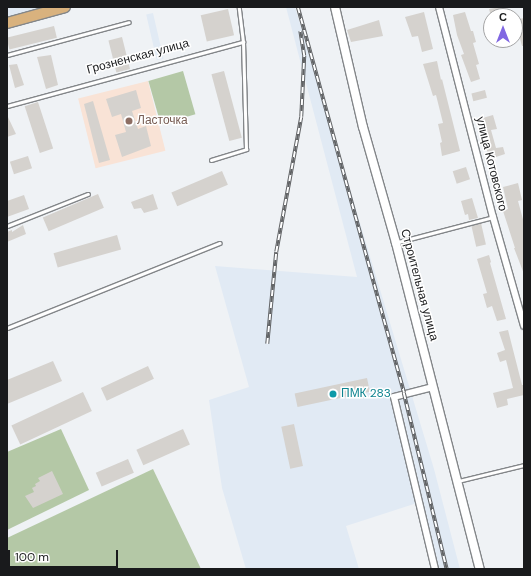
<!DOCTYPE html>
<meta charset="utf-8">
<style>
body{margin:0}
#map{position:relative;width:531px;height:576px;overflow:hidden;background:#eff2f5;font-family:"DM Sans",sans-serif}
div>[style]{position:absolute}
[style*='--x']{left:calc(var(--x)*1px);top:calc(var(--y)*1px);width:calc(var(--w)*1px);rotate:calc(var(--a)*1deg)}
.built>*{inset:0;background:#e1eaf4;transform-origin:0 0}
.education>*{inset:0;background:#f9e3d6;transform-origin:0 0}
.green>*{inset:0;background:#b4c8a6;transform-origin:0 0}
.building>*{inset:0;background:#d5d2ce;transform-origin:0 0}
.roads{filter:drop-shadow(1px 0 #838689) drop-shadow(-1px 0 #838689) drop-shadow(0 1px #838689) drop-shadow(0 -1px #838689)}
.service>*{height:3px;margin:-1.5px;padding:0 1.5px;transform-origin:1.5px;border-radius:1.5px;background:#fff}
.minor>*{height:6px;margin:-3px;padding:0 3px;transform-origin:3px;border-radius:3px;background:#fff}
.tertiary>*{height:8px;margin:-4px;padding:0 4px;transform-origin:4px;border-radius:4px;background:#fff}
.primary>*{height:10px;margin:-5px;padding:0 5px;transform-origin:5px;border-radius:5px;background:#d9b27e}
.rail>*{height:3.5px;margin-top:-1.75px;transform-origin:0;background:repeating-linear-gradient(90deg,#fff 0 6px,#616365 0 12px);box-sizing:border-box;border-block:1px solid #616365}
.dots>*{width:11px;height:11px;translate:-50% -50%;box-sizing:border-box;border:2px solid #fff;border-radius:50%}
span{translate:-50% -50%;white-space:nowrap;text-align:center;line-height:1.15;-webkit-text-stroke:3px #fff;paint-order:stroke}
.street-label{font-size:12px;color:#191a1c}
.education-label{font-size:12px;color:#785e54}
.left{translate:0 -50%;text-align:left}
.culture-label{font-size:12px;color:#0d838f}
.frame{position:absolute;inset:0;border:8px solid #191a1c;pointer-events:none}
.north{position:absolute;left:483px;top:8px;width:40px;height:40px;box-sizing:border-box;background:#fff;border:1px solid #a3a3a4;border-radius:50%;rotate:0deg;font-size:11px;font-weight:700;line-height:16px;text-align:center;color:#191a1c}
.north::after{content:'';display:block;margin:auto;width:14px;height:18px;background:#8067e2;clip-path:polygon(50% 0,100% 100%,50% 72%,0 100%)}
.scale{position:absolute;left:8px;top:550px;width:110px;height:18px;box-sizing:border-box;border:2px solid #191a1c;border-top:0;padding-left:5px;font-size:12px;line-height:14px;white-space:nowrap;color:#191a1c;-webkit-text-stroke:3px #fff;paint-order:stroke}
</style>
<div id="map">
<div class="built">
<i style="clip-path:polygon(7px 7px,70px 7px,7px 25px)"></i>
<i style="clip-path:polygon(286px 7px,295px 7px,434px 469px,460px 569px,437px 569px,417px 503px,346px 526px,359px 569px,246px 569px,222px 488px,209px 400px,249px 387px,215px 266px,357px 277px)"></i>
<i style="left:153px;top:13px;width:47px;height:7px;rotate:77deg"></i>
</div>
<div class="education">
<i style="left:148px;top:81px;width:72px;height:72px;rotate:76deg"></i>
</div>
<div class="green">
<i style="left:183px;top:71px;width:45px;height:36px;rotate:74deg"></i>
<i style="clip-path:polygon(61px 429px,89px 490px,7px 530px,7px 452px)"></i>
<i style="clip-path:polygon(153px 469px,201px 569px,7px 569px,7px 538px)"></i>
</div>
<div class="building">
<i style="clip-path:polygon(500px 7px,502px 16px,491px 16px,489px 9px)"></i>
<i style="left:228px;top:9px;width:27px;height:28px;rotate:77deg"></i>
<i style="clip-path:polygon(424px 12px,433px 49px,422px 52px,418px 36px,412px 37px,405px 17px)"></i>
<i style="clip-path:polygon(465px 12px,471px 31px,473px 31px,476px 42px,473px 43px,479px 64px,476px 65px,480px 79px,471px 82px,461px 55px,464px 54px,457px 35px,453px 15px)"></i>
<i style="clip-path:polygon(524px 18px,524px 46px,522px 46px,515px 20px)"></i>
<i style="clip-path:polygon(379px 20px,383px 36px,351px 42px,347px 30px)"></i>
<i style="left:54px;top:26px;width:12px;height:49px;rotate:76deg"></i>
<i style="left:122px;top:37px;width:33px;height:14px;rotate:76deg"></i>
<i style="clip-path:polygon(51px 55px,58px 85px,46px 89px,37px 57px)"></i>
<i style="clip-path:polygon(437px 61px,441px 80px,442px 79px,460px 151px,442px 156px,440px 143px,442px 142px,438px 124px,443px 123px,436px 95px,433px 96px,423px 64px)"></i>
<i style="clip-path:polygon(17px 64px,24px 85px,15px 88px,9px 65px)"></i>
<i style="left:224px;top:71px;width:69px;height:13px;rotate:75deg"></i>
<i style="clip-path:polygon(136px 90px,141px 108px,132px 111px,138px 129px,146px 126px,151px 146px,122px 157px,115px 135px,126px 132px,121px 114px,112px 117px,106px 99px)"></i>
<i style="left:485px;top:90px;width:8px;height:14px;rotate:76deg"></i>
<i style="clip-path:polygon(93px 101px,110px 160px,99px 163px,84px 104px)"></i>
<i style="left:38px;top:102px;width:49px;height:14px;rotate:72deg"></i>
<i style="clip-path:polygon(7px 115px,16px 134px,7px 137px)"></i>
<i style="clip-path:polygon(493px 115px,497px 129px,491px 130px,496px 148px,503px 147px,505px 154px,490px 159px,481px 134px,484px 133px,479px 119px)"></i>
<i style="left:28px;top:156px;width:13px;height:19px;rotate:72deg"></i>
<i style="left:466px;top:167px;width:13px;height:14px;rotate:72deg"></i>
<i style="left:222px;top:171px;width:15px;height:55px;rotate:67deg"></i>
<i style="clip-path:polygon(518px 183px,522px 200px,518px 201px,524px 223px,524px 274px,514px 248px,515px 248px,503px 211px,508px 209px,503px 187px)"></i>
<i style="left:98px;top:194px;width:15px;height:60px;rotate:67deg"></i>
<i style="clip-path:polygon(153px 194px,158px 209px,144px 213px,141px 208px,134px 209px,131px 202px)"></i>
<i style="clip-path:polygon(24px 195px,29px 209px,7px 217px,7px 201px)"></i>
<i style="clip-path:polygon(472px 198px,478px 218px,469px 220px,468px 214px,465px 215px,461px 201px)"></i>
<i style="left:481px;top:223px;width:22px;height:10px;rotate:77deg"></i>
<i style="clip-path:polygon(23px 225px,26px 234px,7px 242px,7px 232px,12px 230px,12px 232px)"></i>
<i style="left:117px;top:235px;width:15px;height:66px;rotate:74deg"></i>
<i style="clip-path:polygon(489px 255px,491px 262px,490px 263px,506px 319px,497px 321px,492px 306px,487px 308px,483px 294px,487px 293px,477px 259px)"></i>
<i style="clip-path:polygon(508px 330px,522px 385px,524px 385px,524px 395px,507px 399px,508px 405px,497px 408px,493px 393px,513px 388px,506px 360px,500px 362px,497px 353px,505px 350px,499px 332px)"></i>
<i style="clip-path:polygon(53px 361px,62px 381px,7px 404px,7px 380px)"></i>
<i style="left:148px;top:366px;width:14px;height:52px;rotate:65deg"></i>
<i style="left:367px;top:378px;width:14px;height:74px;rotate:78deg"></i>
<i style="left:83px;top:392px;width:21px;height:79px;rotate:65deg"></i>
<i style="left:294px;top:424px;width:43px;height:13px;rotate:78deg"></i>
<i style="left:183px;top:429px;width:17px;height:51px;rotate:66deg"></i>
<i style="left:128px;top:459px;width:15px;height:35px;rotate:67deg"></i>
<i style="clip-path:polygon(52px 471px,63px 494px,33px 508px,25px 496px,34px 492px,32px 488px,36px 486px,35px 484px,40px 481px,38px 478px)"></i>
</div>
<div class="roads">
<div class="service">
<i style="--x:7;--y:55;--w:126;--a:-15.1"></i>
<i style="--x:7;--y:106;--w:245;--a:-15.2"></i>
<i style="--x:243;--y:42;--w:35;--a:-97"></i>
<i style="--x:211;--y:160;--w:37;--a:-17"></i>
<i style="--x:246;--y:149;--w:107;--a:-91.6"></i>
<i style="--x:7;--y:226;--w:87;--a:-21.6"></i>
<i style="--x:398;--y:242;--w:98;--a:-14.7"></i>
<i style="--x:7;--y:328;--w:229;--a:-21.8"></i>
<i style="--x:458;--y:481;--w:68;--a:-13.6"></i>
</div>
<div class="minor">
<i style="--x:439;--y:7;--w:217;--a:75.6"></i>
<i style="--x:493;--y:217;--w:113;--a:74.1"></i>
<i style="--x:433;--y:387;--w:40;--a:165.6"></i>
<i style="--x:394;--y:397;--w:177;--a:76.6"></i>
</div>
<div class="tertiary">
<i style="--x:335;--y:7;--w:123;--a:76.9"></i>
<i style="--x:363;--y:127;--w:121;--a:74.1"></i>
<i style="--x:396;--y:243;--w:337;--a:75.6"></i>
</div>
<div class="primary">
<i style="--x:7;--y:23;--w:60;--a:-15.4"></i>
</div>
</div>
<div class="rail">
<i style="--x:298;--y:7;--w:400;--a:74.6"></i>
<i style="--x:404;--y:393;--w:181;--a:76.3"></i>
<i style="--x:267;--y:344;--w:92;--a:-84.4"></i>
<i style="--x:276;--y:252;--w:137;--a:-79.5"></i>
<i style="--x:301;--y:117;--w:61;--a:-87.2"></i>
<i style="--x:304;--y:56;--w:25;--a:-99"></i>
</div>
<div class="dots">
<i style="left:129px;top:121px;background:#8d6e63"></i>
<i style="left:333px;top:394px;background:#0f9aa8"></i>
</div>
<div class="street-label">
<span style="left:138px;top:57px;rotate:-15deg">Грозненская улица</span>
<span style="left:491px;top:164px;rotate:76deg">улица Котовского</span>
<span style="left:419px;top:285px;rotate:75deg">Строительная улица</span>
</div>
<div class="education-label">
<span class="left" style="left:137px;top:121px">Ласточка</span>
</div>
<div class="culture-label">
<span class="left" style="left:341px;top:394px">ПМК 283</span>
</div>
<div class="frame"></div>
<div class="north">С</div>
<div class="scale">100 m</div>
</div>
